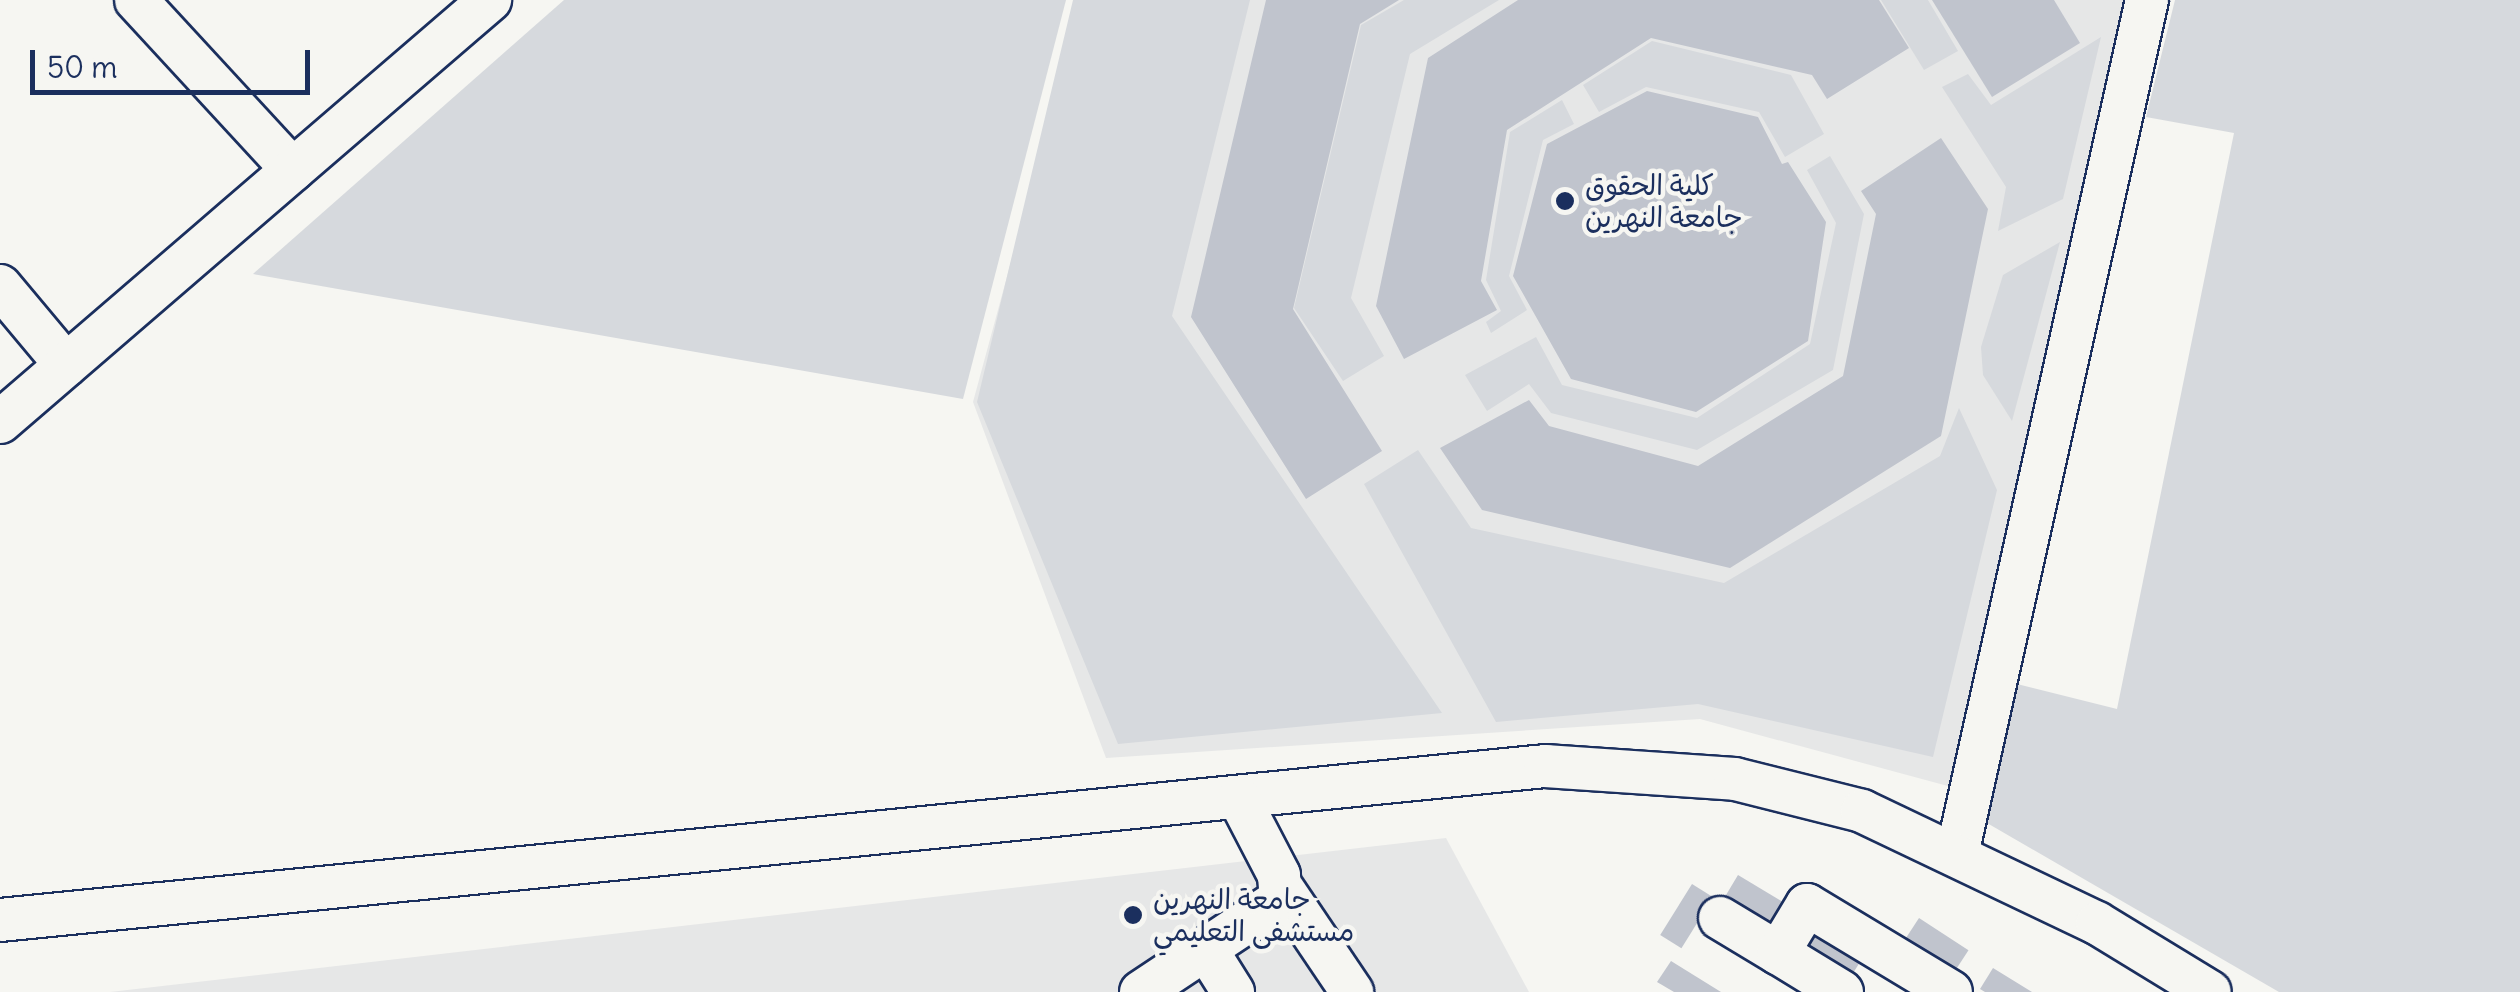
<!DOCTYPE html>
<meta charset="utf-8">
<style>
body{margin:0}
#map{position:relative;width:2520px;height:992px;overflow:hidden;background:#f6f6f2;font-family:Delius,"Playpen Sans Arabic",sans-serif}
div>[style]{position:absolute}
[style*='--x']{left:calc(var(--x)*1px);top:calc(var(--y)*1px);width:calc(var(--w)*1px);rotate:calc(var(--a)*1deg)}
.built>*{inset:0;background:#e6e7e7}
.green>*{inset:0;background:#d6d9dd}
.building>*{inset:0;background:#c0c4cd;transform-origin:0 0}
.roads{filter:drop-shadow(2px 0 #1b2f5e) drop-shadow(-2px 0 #1b2f5e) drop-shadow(0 2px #1b2f5e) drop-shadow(0 -2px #1b2f5e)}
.minor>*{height:42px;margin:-21px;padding:0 21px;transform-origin:21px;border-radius:21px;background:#f6f6f2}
.dots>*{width:28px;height:28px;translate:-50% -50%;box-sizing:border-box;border:5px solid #f6f6f2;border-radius:50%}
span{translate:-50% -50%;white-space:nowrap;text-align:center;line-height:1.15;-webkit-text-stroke:9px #f6f6f2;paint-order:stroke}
.poi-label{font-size:28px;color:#1b2f5e}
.left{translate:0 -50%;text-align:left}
.scale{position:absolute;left:30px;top:50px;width:280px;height:45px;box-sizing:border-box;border:5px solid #1b2f5e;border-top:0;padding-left:12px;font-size:30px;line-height:35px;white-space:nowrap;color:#1b2f5e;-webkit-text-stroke:8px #f6f6f2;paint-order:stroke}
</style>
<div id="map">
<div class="built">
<i style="clip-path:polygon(1082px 0,2147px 0,1970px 792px,1700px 719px,1106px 758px,973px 402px)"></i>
<i style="clip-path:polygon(1446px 838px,1529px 992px,110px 992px)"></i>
</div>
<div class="green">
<i style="clip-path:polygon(564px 0,1066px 0,963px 399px,253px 274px)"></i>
<i style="clip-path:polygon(1073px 0,1250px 0,1172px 316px,1442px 713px,1118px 744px,977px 402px)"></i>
<i style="clip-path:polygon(1404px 0,1499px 0,1410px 54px,1351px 298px,1384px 356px,1343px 381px,1294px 308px,1361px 25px)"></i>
<i style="clip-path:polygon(1881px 0,1928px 0,1958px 51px,1924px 70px)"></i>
<i style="clip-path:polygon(2175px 0,2520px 0,2520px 992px,2279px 992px,1987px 823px,2017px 684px,2117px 709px,2234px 133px,2146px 117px)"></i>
<i style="clip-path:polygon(2101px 37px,2063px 199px,1998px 231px,2006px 187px,1942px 87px,1968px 74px,1991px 105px)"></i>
<i style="clip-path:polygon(1652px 41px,1791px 75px,1824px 134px,1785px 157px,1759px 112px,1646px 87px,1599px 112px,1583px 85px)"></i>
<i style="clip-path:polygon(1562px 100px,1574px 124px,1543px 140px,1509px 276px,1527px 310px,1491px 333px,1486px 322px,1501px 311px,1486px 280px,1510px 132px)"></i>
<i style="clip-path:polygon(1830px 156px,1864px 214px,1833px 370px,1697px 450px,1551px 413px,1529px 384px,1487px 411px,1465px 375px,1536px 337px,1562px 385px,1697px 418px,1810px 344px,1836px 223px,1807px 170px)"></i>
<i style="clip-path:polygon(2060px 242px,2012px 421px,1983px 375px,1981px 347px,2003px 275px)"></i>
<i style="clip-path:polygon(1959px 408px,1997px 490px,1933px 757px,1698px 704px,1496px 722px,1364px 484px,1418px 450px,1471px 528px,1724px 583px,1940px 456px)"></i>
</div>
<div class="building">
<i style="clip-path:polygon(1266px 0,1399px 0,1360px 24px,1293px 309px,1382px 451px,1306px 499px,1191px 317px)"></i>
<i style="clip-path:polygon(1518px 0,1879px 0,1909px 48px,1827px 99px,1812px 75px,1651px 38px,1507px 130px,1481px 281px,1497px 310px,1404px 359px,1376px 306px,1428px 58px)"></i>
<i style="clip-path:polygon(1932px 0,2054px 0,2080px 43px,1992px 97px)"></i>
<i style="clip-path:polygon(1647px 91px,1758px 117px,1782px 164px,1788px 162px,1826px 222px,1808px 341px,1696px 412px,1571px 379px,1513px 276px,1547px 144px)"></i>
<i style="clip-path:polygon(1941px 138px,1988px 209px,1941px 436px,1730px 568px,1482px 510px,1440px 448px,1529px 400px,1549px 426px,1698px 466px,1843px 376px,1876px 214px,1861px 191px)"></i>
<i style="left:1738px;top:875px;width:60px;height:25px;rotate:31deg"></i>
<i style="left:1692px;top:884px;width:25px;height:60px;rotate:32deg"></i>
<i style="left:1919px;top:918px;width:59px;height:26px;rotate:33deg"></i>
<i style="left:1813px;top:924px;width:60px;height:25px;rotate:32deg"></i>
<i style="clip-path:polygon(1671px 961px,1721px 992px,1674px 992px,1657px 982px)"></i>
<i style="clip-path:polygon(1993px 968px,2032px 992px,1985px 992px,1980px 989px)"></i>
</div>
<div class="roads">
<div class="minor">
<i style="--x:136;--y:0;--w:231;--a:47.3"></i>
<i style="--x:0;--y:286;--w:103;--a:50.1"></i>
<i style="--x:0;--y:422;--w:647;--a:-40.74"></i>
<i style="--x:1957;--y:854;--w:875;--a:-77.46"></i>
<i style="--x:1284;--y:891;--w:122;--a:56"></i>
<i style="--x:1720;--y:918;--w:68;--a:31.1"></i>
<i style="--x:0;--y:920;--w:1553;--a:-5.69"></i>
<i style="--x:1545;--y:766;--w:190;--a:3.9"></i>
<i style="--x:1735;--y:779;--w:131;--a:14.1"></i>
<i style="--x:1862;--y:811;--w:260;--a:25.5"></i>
<i style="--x:2097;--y:923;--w:132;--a:31.4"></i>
<i style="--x:1206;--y:949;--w:51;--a:57.9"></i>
<i style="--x:1141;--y:992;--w:168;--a:-33.6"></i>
<i style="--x:1281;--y:899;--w:24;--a:-95"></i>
<i style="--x:1279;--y:875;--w:87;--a:-117.5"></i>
<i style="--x:1842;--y:992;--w:75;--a:-148.6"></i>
<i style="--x:1778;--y:953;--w:56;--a:-58.9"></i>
<i style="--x:1807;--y:905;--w:168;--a:31.1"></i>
</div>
</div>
<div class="dots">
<i style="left:1565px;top:201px;background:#1b2f5e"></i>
<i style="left:1133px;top:915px;background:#1b2f5e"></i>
</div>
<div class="poi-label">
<span class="left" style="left:1585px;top:201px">كلية الحقوق<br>جامعة النهرين</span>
<span class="left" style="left:1153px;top:915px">جامعة النهرين<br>مستشفى التعليمي</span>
</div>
<div class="scale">50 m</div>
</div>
